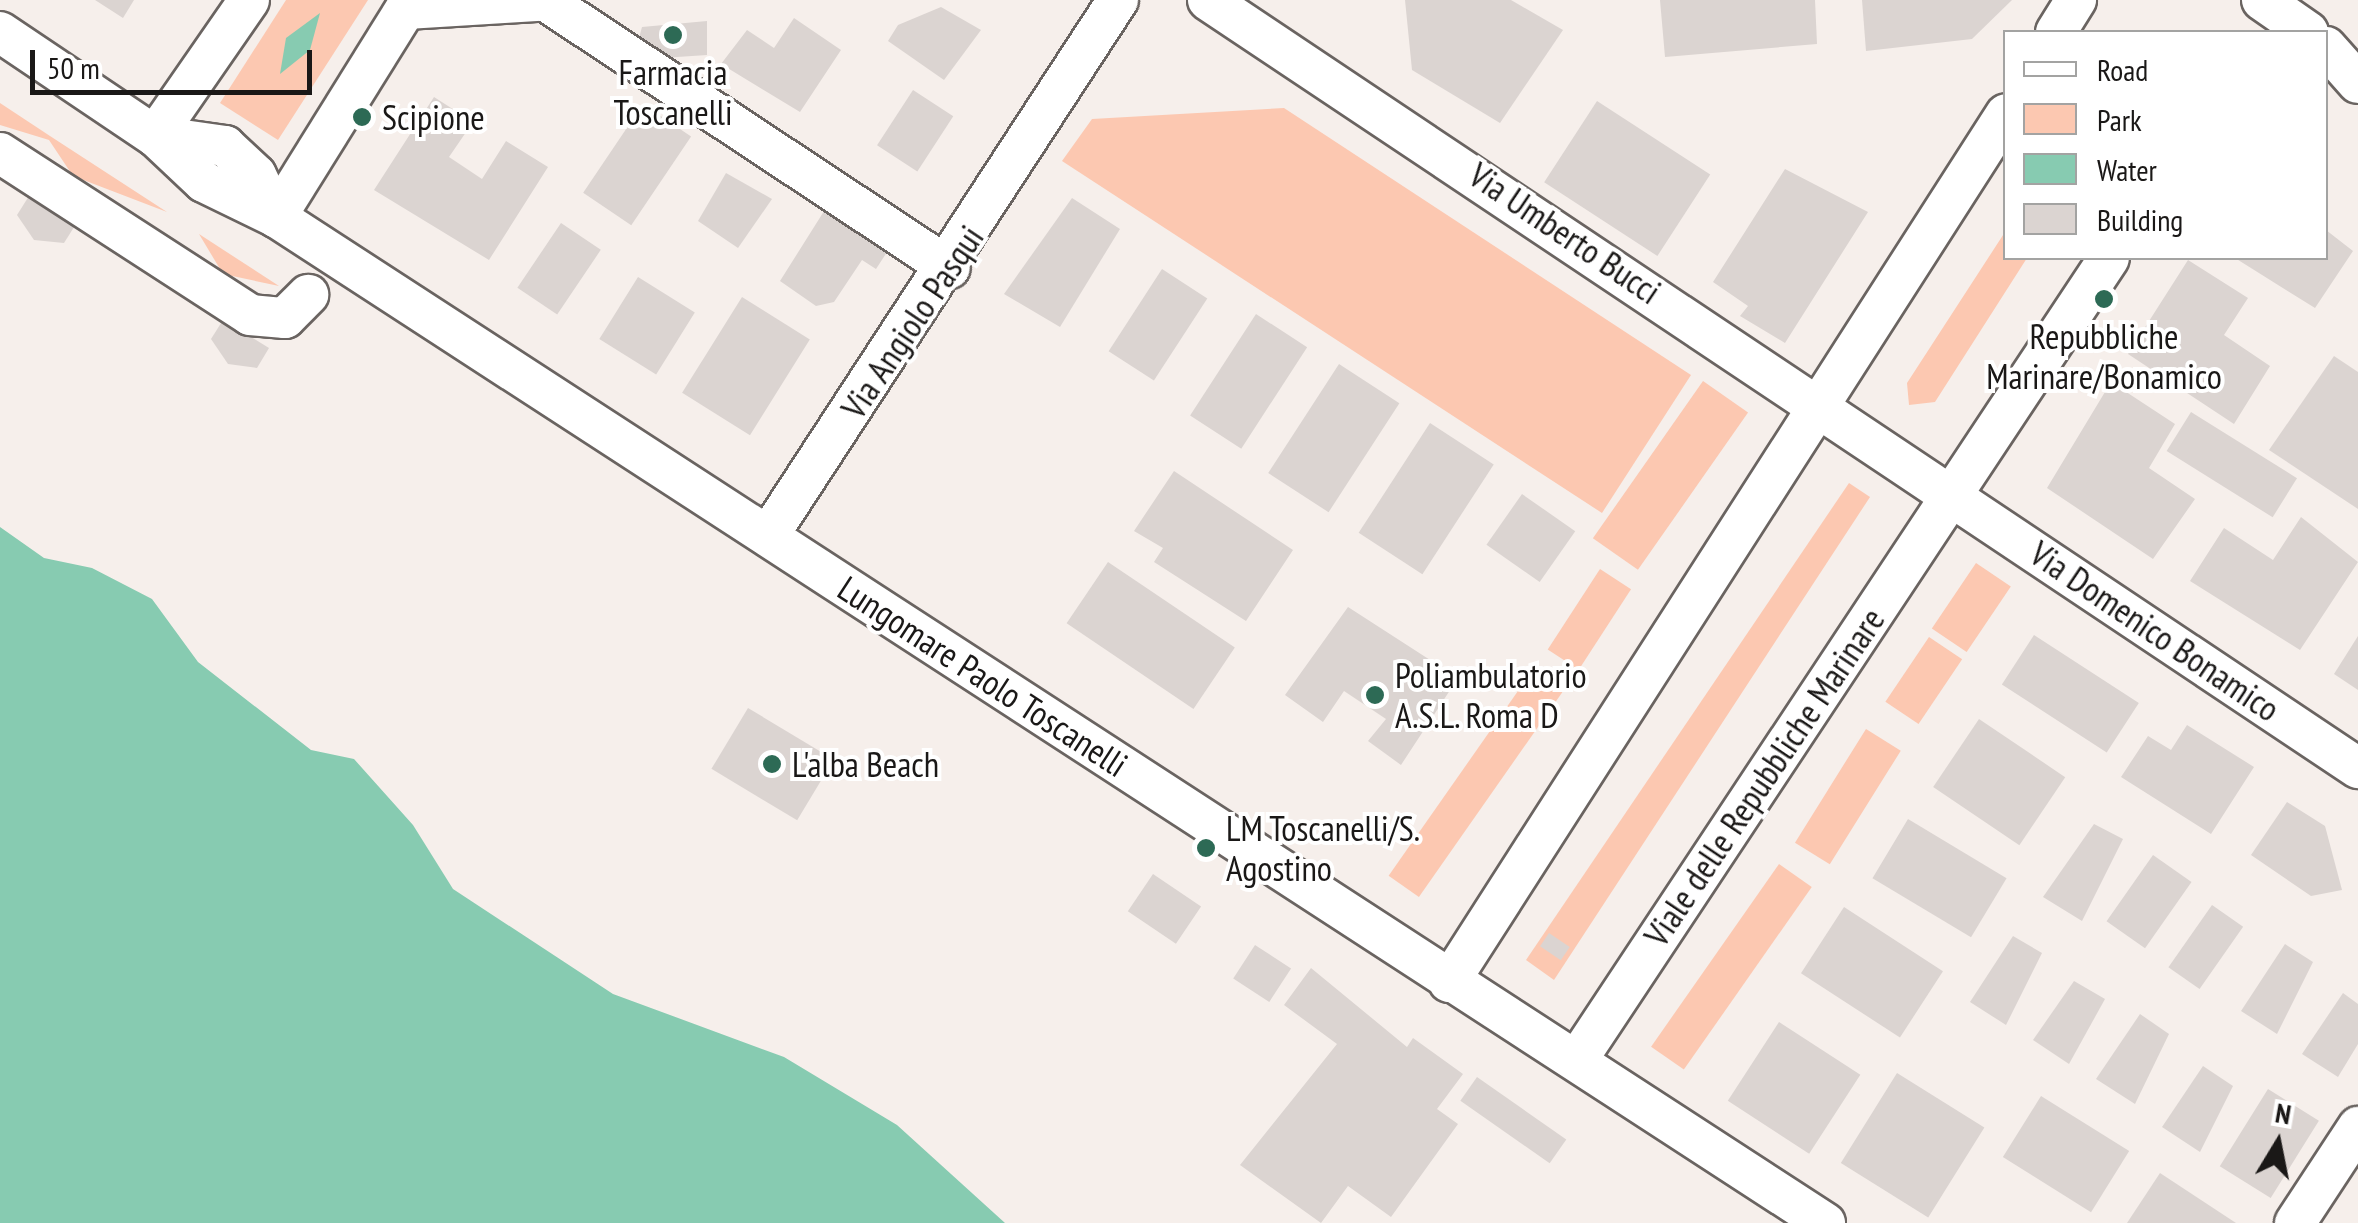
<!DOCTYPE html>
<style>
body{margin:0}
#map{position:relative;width:2358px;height:1223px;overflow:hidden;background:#f6efeb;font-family:"PT Sans Narrow",sans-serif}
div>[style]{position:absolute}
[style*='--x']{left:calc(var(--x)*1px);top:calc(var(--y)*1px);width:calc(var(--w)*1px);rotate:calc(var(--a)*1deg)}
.green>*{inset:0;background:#fcc8b1;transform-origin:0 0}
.water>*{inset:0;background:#87cbb1}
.building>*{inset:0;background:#dbd4d1;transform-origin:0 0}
.roads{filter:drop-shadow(2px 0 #6a6461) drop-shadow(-2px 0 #6a6461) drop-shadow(0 2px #6a6461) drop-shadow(0 -2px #6a6461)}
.minor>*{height:40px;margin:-20px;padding:0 20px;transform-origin:20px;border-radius:20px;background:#fff}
.dots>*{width:28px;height:28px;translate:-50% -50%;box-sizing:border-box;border:5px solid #fff;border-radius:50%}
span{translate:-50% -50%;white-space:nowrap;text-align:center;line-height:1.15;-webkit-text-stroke:8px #fff;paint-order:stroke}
.poi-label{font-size:35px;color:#1a1817}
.left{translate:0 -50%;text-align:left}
.street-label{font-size:35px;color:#1a1817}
.legend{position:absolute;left:2003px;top:30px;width:325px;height:230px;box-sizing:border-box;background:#fff;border:2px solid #a3a3a2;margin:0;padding:12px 18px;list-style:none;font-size:30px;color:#1a1817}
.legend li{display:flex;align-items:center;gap:20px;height:50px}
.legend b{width:50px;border:2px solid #a3a3a2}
.north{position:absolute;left:2228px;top:1093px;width:100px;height:100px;-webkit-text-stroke:8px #fff;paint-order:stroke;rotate:10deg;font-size:28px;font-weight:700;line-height:40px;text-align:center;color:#1a1817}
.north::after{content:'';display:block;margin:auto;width:35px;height:45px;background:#1a1817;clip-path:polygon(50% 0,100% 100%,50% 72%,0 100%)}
.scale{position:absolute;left:30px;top:50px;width:282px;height:45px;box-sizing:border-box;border:5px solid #1a1817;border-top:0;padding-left:12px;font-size:30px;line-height:35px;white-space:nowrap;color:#1a1817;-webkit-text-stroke:8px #fff;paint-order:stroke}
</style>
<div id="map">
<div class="green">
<i style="clip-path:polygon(286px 0,368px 0,278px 140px,220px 103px)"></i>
<i style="clip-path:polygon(0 103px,50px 136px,167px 212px,73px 176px,49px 140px,0 125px)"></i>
<i style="clip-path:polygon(1284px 108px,1691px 375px,1602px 513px,1062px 161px,1092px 119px)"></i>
<i style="clip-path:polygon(2005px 232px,2006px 258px,2027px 258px,1935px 402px,1909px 405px,1907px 383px)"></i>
<i style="clip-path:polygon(199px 234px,279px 286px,223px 274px)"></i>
<i style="left:1703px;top:381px;width:55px;height:192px;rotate:35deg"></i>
<i style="clip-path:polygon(1849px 483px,1870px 497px,1554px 980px,1526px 960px)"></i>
<i style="left:1976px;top:563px;width:42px;height:79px;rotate:34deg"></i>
<i style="left:1600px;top:569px;width:37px;height:96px;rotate:33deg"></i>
<i style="left:1929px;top:637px;width:40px;height:78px;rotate:34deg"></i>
<i style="left:1532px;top:671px;width:37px;height:250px;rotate:35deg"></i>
<i style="left:1866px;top:729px;width:41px;height:134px;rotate:32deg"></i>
<i style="left:1779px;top:864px;width:40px;height:223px;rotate:35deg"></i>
</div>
<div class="water">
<i style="clip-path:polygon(320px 13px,310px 50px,280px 74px,286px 38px)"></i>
<i style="clip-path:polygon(0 527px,44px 558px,92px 568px,152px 599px,198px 662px,311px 750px,354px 759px,413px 825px,453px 889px,613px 994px,784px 1057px,897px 1125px,1005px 1223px,0 1223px)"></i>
</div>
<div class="building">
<i style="clip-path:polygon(95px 0,134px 0,123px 18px)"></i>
<i style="clip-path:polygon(1405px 0,1511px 0,1563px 30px,1500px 123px,1412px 70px)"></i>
<i style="clip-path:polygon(1660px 0,1815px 0,1817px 44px,1665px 57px)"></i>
<i style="clip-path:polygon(1862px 0,2012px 0,1972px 39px,1866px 51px)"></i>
<i style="clip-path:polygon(941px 7px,981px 30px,944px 80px,888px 41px,898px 25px)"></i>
<i style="clip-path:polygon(794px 18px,841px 50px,800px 112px,721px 64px,747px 30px,774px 48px)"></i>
<i style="clip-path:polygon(707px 21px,707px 55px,662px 58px,638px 42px,642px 27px)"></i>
<i style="left:913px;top:90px;width:48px;height:66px;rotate:33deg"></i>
<i style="clip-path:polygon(434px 97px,473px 122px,449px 157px,482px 179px,506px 141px,548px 167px,489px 260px,374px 190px)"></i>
<i style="left:1597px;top:101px;width:135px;height:97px;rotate:33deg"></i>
<i style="left:643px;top:104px;width:58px;height:107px;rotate:34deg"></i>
<i style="clip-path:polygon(1785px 169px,1868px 212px,1785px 343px,1740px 316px,1748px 306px,1713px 282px)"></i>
<i style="clip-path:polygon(726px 173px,772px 199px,738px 248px,698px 221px)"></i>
<i style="clip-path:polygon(29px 196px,76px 224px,64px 243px,34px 240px,17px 215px)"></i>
<i style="clip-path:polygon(1072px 198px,1120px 229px,1060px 327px,1004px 294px)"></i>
<i style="clip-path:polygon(826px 208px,889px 249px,876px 269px,862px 260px,834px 302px,816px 306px,780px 281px)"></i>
<i style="left:561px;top:223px;width:48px;height:78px;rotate:34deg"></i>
<i style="clip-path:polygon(2326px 230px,2353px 251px,2315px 308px,2235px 258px,2326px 258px)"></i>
<i style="clip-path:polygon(2188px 260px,2248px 298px,2224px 335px,2270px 366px,2234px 424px,2128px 354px)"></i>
<i style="left:1162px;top:269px;width:54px;height:98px;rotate:33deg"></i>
<i style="left:638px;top:277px;width:67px;height:73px;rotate:32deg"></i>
<i style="left:742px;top:297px;width:80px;height:113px;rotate:32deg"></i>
<i style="left:1256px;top:314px;width:61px;height:121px;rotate:33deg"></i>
<i style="clip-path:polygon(223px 320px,269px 348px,257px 368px,228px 364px,211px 339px)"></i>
<i style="clip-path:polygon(2334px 356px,2358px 372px,2358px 509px,2269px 450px)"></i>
<i style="left:1339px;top:364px;width:72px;height:130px;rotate:33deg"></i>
<i style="clip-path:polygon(2111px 382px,2175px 424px,2149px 468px,2195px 499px,2153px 559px,2047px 488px)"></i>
<i style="left:2191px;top:412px;width:125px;height:46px;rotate:32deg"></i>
<i style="left:1430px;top:423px;width:76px;height:131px;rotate:33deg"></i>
<i style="clip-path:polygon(1174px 471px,1293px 550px,1246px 621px,1154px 562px,1163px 548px,1134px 531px)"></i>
<i style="left:1522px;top:494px;width:65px;height:62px;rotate:35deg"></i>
<i style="clip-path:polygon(2301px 517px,2358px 562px,2300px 650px,2190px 581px,2224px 528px,2273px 560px)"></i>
<i style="left:1108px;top:562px;width:153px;height:74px;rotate:34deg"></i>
<i style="clip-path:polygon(1348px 607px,1458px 678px,1401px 765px,1368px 741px,1386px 719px,1344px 691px,1323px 722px,1285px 695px)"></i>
<i style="left:2034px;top:635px;width:125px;height:59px;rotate:33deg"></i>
<i style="clip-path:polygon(2358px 636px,2358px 690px,2334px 674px)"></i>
<i style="left:748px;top:708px;width:100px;height:71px;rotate:31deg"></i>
<i style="left:1979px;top:719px;width:104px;height:82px;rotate:34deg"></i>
<i style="clip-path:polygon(2187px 725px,2254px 767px,2211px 834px,2121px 777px,2148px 736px,2171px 750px)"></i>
<i style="clip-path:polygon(2287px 802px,2325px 826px,2342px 890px,2311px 896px,2251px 855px)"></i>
<i style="left:1908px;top:819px;width:115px;height:69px;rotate:31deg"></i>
<i style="clip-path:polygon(2094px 824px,2123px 839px,2082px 921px,2043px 897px)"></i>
<i style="left:2153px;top:855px;width:47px;height:81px;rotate:35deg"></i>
<i style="left:1153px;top:874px;width:58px;height:45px;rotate:34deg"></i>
<i style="left:2212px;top:905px;width:38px;height:76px;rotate:35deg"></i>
<i style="left:1844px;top:907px;width:118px;height:79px;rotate:33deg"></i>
<i style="left:1549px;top:933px;width:25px;height:16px;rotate:34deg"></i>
<i style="clip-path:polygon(2013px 936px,2042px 953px,2006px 1025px,1970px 1002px)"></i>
<i style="clip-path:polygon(2285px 944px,2313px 962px,2277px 1034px,2241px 1011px)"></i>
<i style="left:1255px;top:945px;width:43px;height:40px;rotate:33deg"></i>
<i style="clip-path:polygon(1311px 968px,1407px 1047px,1413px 1038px,1463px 1074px,1437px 1109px,1458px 1124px,1391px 1217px,1348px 1186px,1321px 1223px,1240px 1165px,1337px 1044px,1284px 1005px)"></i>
<i style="clip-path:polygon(2074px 981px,2105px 999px,2069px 1064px,2033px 1040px)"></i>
<i style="clip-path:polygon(2343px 993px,2358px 1004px,2358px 1044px,2338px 1077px,2302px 1054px)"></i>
<i style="clip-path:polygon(2140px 1014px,2169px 1034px,2135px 1104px,2096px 1079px)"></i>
<i style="left:1779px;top:1022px;width:97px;height:94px;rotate:33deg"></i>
<i style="clip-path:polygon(2203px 1066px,2233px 1086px,2200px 1152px,2162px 1127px)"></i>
<i style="left:1897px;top:1073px;width:103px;height:106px;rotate:32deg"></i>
<i style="left:1477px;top:1077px;width:109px;height:29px;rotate:35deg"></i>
<i style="left:2268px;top:1089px;width:60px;height:91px;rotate:32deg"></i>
<i style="left:2041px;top:1096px;width:104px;height:72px;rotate:32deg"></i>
<i style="clip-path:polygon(2160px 1173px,2236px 1223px,2127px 1223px)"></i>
</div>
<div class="roads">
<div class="minor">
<i style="--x:1208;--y:0;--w:1383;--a:33.74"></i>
<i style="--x:2262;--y:0;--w:56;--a:34.8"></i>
<i style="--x:546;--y:1;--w:484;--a:33.5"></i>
<i style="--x:406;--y:9;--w:147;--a:-3.5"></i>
<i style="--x:0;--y:32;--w:187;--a:33.9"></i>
<i style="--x:155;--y:136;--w:67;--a:43.2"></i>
<i style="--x:204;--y:182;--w:80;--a:25.9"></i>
<i style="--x:276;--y:217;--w:1847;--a:33"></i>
<i style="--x:2056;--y:32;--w:38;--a:-58"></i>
<i style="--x:2326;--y:47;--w:48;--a:48.4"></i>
<i style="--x:155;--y:136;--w:165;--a:-55.3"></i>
<i style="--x:155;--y:136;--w:71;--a:8.1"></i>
<i style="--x:225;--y:146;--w:42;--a:43.1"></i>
<i style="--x:256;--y:175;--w:47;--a:64.5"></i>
<i style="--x:0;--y:153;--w:298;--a:32.9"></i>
<i style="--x:250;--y:315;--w:35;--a:5"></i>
<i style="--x:285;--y:318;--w:33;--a:-45"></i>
<i style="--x:276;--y:217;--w:256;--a:-58.1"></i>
<i style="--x:768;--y:536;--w:640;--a:-56.86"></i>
<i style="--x:1449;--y:982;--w:1031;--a:-57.31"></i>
<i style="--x:1577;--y:1060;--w:962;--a:-56.44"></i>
<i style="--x:2295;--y:1223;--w:115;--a:-56.7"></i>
</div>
</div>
<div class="dots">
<i style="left:673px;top:35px;background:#2d6a55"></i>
<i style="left:362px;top:117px;background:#2d6a55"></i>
<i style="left:2104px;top:299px;background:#2d6a55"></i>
<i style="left:1375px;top:695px;background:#2d6a55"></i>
<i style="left:772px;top:764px;background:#2d6a55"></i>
<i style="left:1206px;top:848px;background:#2d6a55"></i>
</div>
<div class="poi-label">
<span style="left:673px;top:92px">Farmacia<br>Toscanelli</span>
<span class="left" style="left:382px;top:117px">Scipione</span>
<span style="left:2104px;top:356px">Repubbliche<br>Marinare/Bonamico</span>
<span class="left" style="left:1395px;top:695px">Poliambulatorio<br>A.S.L. Roma D</span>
<span class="left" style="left:792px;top:764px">L'alba Beach</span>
<span class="left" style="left:1226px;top:848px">LM Toscanelli/S.<br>Agostino</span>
</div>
<div class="street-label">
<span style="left:1565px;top:233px;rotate:34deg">Via Umberto Bucci</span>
<span style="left:912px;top:322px;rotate:-56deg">Via Angiolo Pasqui</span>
<span style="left:2155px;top:631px;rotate:34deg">Via Domenico Bonamico</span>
<span style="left:983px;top:676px;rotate:33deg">Lungomare Paolo Toscanelli</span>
<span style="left:1764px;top:777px;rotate:-56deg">Viale delle Repubbliche Marinare</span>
</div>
<ul class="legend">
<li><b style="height:12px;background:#fff"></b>Road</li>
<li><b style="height:28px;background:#fcc8b1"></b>Park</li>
<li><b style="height:28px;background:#87cbb1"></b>Water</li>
<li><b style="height:28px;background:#dbd4d1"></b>Building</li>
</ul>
<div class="north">N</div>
<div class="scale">50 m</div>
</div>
